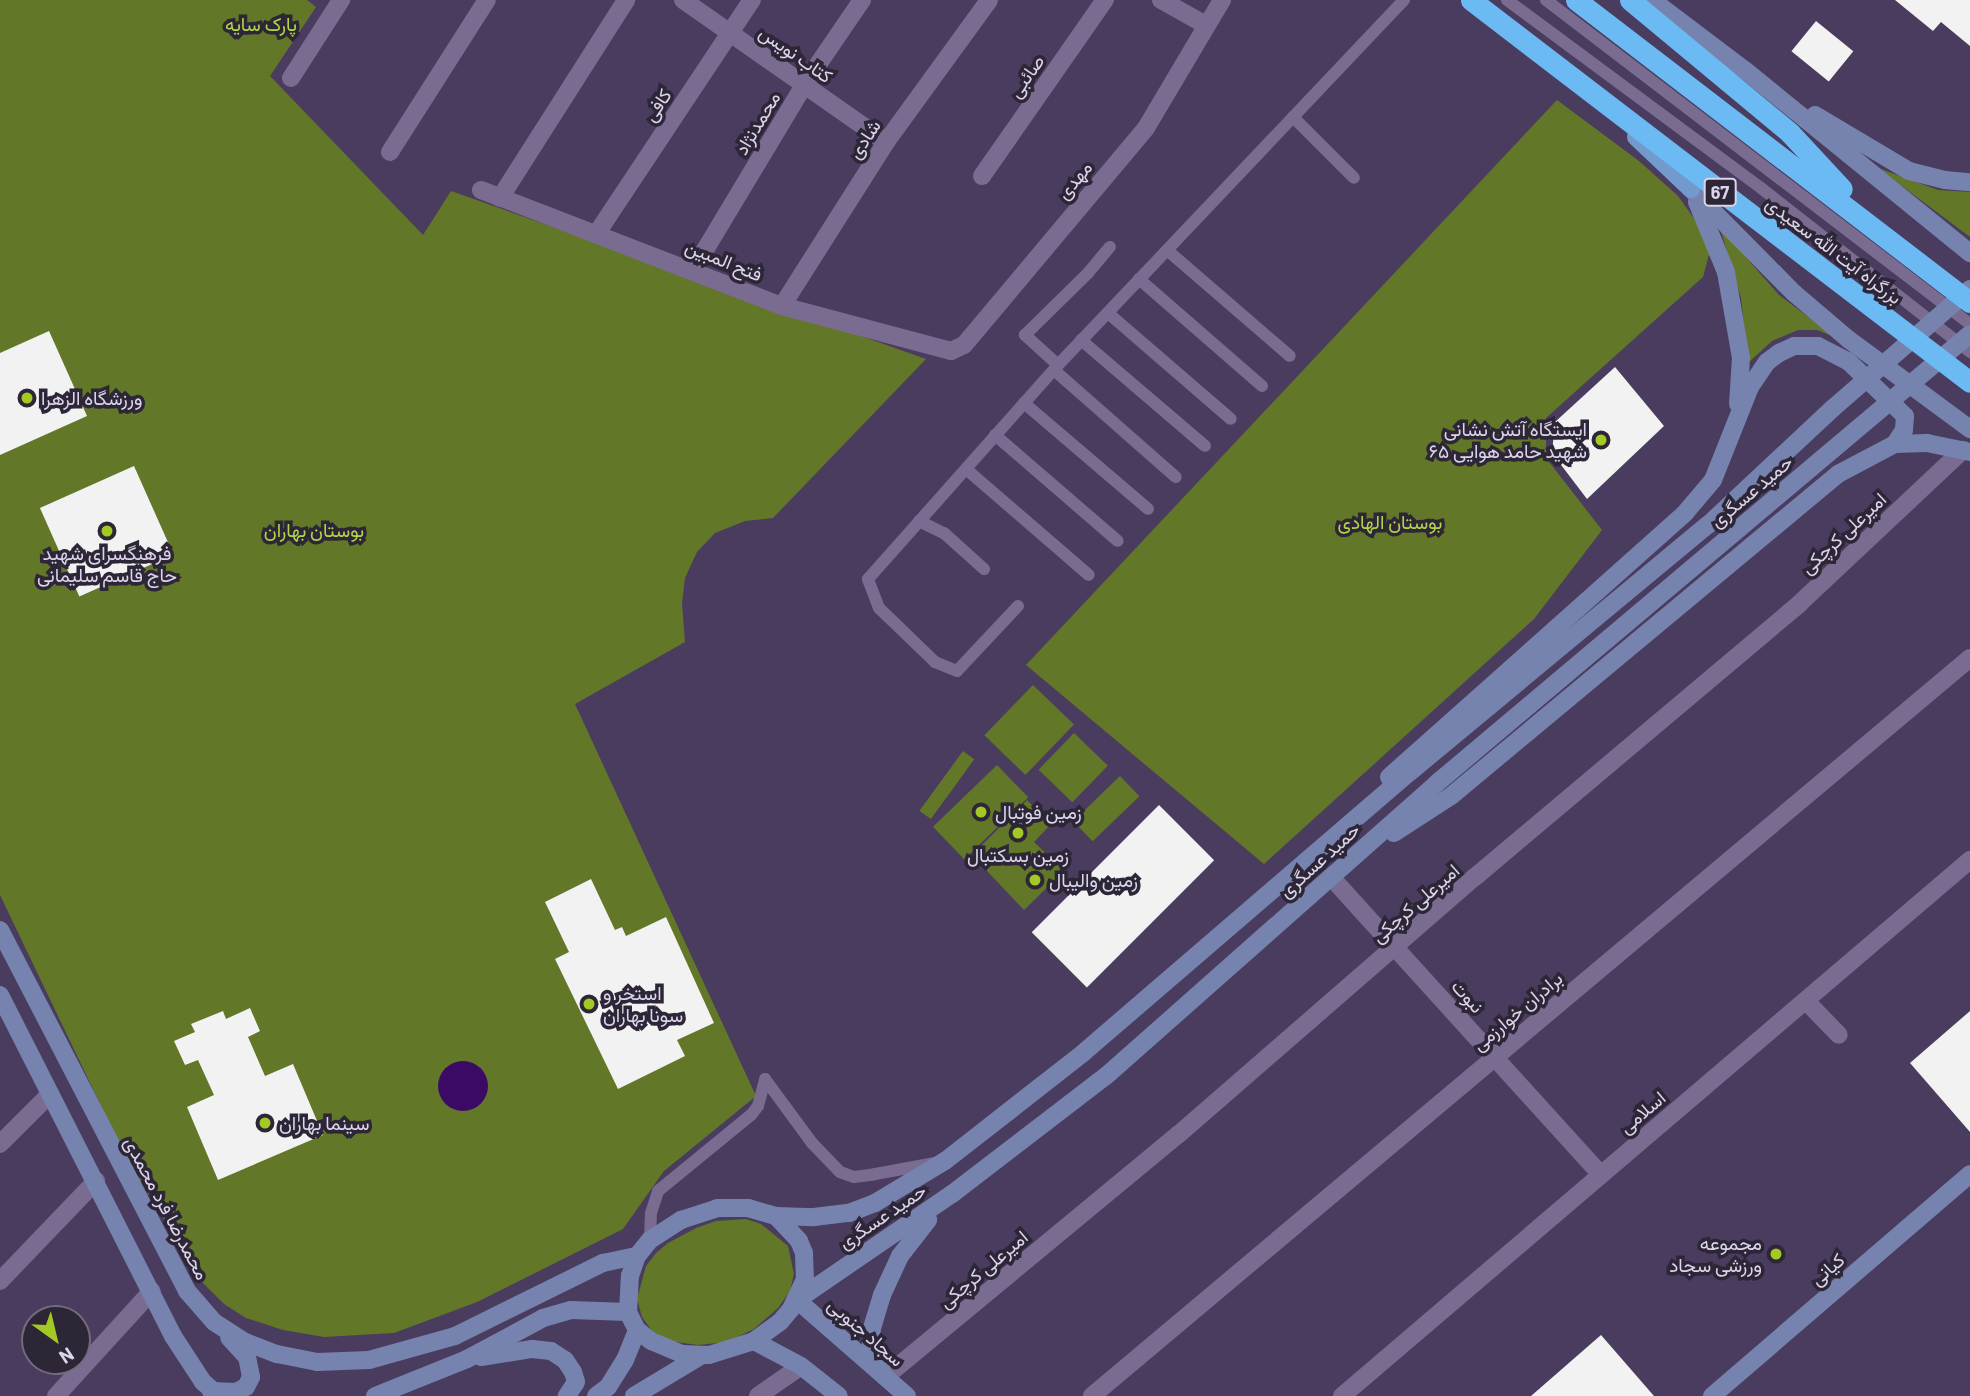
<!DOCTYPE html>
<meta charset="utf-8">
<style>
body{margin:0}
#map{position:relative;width:1970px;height:1396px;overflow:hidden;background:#4a3c5e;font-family:Barlow,Vazirmatn,sans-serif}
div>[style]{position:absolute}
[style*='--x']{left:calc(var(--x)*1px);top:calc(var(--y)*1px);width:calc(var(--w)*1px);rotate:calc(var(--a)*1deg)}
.green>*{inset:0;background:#637729;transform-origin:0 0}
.water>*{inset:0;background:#3b0a64}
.round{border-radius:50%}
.building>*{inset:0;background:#f2f2f2;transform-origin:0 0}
.lane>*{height:12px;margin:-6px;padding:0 6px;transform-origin:6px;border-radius:6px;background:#7a6b91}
.street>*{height:18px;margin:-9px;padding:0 9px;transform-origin:9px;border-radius:9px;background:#7a6b91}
.secondary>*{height:18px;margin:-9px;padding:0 9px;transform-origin:9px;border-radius:9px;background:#7683af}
.primary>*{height:18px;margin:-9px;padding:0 9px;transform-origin:9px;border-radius:9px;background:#729acc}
.highway>*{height:21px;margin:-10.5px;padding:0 10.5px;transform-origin:10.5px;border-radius:10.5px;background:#6cbaf4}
.dots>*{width:19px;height:19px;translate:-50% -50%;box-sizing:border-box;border:4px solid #2d2637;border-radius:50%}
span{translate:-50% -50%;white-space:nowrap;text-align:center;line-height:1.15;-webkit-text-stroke:7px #2d2637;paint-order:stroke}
.shield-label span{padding:2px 5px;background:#2d2637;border:2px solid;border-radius:5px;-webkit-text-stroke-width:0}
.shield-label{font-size:18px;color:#dcd4ea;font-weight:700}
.park-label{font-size:19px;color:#b2d646}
.street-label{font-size:19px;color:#dcd4ea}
.poi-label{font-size:19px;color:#dcd4ea}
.left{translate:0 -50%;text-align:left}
.right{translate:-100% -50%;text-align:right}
.north{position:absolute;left:21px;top:1305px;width:70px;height:70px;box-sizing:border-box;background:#2d2637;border:2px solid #736c7f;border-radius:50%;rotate:146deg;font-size:19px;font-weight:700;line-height:28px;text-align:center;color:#dcd4ea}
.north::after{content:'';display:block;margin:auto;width:24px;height:32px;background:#a4c824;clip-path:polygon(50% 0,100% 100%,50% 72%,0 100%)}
</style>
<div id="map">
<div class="green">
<i style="clip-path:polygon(0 0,307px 0,316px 7px,270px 76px,423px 235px,451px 191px,926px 359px,773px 518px,745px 521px,715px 533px,697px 552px,685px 578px,682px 603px,685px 642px,575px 704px,756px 1096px,664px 1171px,623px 1229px,477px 1302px,394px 1333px,324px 1337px,283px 1330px,246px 1318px,224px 1304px,203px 1283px,127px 1160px,0 895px)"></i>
<i style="clip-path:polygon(1557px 100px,1639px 161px,1678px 196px,1698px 224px,1710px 251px,1703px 277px,1546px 418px,1546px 458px,1602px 530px,1534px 619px,1264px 864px,1026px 665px)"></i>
<i style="clip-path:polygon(1878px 168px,1938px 190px,1970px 192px,1970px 237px)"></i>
<i style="clip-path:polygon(1720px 228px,1779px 295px,1835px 337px,1817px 330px,1798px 330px,1772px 341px,1748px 363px,1741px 298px)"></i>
<i style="left:1033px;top:685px;width:57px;height:70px;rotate:44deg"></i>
<i style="left:1074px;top:733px;width:47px;height:51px;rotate:44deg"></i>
<i style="left:963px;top:751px;width:14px;height:74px;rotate:36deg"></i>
<i style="left:997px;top:765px;width:45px;height:89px;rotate:46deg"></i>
<i style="left:1120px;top:776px;width:28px;height:65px;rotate:46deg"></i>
<i style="clip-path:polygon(1027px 800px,1051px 824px,1034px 842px,1064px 871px,1024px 910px,972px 855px)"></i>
<i style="clip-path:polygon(746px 1219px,761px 1224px,788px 1246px,794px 1274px,790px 1291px,778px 1308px,754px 1329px,727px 1342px,698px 1345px,669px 1341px,652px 1331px,642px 1317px,637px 1299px,646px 1266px,656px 1253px,668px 1243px,696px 1228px,716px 1221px)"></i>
</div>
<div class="water">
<i class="round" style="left:438px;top:1061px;width:50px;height:50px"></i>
</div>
<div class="building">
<i style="clip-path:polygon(1895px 0,1970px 0,1970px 46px,1941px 22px,1933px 31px)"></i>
<i style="left:1816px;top:21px;width:48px;height:39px;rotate:39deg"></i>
<i style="clip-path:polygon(49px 331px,87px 416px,0 455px,0 353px)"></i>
<i style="clip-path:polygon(1615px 367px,1664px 426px,1587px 499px,1552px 453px,1555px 422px)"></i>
<i style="left:134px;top:466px;width:97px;height:103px;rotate:66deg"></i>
<i style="left:1159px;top:805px;width:78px;height:180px;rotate:45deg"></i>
<i style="clip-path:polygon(591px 879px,615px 930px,622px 927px,626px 936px,666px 917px,714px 1023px,677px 1040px,685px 1056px,618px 1089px,555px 959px,569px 952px,545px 902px)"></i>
<i style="clip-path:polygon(250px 1008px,260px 1031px,248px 1037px,265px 1076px,293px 1064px,323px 1135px,218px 1180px,187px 1107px,214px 1095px,198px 1060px,185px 1065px,174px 1041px,195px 1032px,191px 1024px,223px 1011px,226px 1019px)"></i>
<i style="clip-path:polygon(1970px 1011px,1970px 1132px,1910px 1063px)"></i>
<i style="clip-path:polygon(1601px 1335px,1654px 1396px,1531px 1396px)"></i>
</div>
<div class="lane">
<i style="--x:1507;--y:0;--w:316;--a:36.5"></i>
<i style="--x:1761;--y:188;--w:266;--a:38.1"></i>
<i style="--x:1546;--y:0;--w:534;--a:37.39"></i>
<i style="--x:1293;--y:117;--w:86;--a:45"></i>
<i style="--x:1167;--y:250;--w:162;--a:40.8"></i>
<i style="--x:1139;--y:279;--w:163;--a:41"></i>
<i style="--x:1108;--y:313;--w:162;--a:40.8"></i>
<i style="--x:1081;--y:340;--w:163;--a:40.5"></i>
<i style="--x:1058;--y:365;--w:45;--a:-137.7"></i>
<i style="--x:1025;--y:335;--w:88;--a:-44.5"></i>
<i style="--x:1088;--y:273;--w:34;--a:-50"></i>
<i style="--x:1054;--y:370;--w:162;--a:41.3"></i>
<i style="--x:1024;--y:403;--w:163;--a:40.5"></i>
<i style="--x:995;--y:435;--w:162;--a:40.8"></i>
<i style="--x:966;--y:469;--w:162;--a:40.8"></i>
<i style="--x:919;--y:521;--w:28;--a:26"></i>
<i style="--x:944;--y:533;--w:54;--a:42"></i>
<i style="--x:1018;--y:606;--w:89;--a:133.2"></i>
<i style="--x:957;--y:671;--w:24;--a:-158"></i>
<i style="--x:935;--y:662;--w:78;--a:-136"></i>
<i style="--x:879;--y:608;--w:31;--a:-111"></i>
<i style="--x:868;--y:579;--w:286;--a:-48.4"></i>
<i style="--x:1058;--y:365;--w:503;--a:-46.53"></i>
<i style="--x:765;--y:1079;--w:79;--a:53.7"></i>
<i style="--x:812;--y:1143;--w:40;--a:46"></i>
<i style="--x:840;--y:1172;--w:15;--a:20"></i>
<i style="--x:854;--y:1177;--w:16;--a:-7"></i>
<i style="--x:870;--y:1175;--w:65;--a:-10.6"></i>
<i style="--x:650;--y:1240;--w:27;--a:-88"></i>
<i style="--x:651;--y:1213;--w:23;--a:-72"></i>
<i style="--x:658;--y:1191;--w:120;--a:-39.3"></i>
<i style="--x:751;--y:1115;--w:11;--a:-52"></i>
<i style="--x:758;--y:1106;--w:28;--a:-75"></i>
</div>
<div class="street">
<i style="--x:683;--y:0;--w:248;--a:35"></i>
<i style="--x:1161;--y:0;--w:51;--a:29.1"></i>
<i style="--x:291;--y:78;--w:93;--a:-57.3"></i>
<i style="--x:390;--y:152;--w:180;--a:-57.5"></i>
<i style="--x:982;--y:176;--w:215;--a:-55.1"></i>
<i style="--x:481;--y:190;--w:323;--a:21.1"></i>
<i style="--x:782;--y:306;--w:175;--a:14.9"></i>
<i style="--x:951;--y:351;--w:14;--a:-25"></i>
<i style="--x:964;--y:345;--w:283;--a:-50"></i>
<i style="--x:1146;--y:128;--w:149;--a:-59.3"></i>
<i style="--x:500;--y:198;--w:235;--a:-57.5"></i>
<i style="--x:597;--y:233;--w:280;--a:-56.4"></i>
<i style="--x:693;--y:270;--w:216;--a:-59"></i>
<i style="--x:804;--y:85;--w:103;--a:-55.7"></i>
<i style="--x:782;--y:306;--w:194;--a:-57.6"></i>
<i style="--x:886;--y:142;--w:175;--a:-54"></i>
<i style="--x:1331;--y:877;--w:402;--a:47.8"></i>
<i style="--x:1806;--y:1001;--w:47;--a:45.9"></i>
<i style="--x:0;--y:1144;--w:71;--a:-45"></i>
<i style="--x:0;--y:1281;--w:139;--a:-46.2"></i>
<i style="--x:885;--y:1377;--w:381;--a:-39.6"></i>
<i style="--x:1179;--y:1134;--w:392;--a:-41"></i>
<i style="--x:1475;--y:877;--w:425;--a:-40.1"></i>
<i style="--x:1800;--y:603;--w:224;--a:-43.2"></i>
<i style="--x:56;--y:1396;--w:142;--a:-47.6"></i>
<i style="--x:758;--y:1396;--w:52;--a:-34.9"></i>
<i style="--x:1092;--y:1396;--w:1147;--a:-40.05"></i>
<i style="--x:1342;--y:1396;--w:826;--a:-40.48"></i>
</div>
<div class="secondary">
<i style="--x:1652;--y:0;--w:118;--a:37.1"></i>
<i style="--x:1746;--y:71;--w:289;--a:39.1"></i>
<i style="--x:1815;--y:115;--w:109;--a:30.8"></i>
<i style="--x:1909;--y:171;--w:37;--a:14"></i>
<i style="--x:1945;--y:180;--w:25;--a:5"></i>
<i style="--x:1691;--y:189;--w:146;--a:45.3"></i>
<i style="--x:1794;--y:293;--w:71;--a:40.4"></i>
<i style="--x:1848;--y:339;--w:152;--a:36.4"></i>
<i style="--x:1697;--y:202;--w:76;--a:67.5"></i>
<i style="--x:1726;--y:272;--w:87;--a:80.1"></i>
<i style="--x:1741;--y:358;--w:46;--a:93.7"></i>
<i style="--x:1389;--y:777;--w:397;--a:-41.7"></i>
<i style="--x:1685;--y:513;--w:43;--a:-49.7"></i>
<i style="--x:1713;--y:480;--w:100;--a:-68.3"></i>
<i style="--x:1750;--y:387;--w:30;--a:-56"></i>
<i style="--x:1767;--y:362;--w:15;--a:-37"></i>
<i style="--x:1779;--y:353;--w:17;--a:-25"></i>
<i style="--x:1794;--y:346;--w:24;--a:0"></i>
<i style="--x:1818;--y:346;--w:34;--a:27"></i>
<i style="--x:1848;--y:361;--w:79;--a:44"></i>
<i style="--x:1905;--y:416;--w:14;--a:94"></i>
<i style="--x:1904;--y:430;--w:17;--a:123"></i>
<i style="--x:1394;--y:833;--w:68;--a:-33"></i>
<i style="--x:1451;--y:796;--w:503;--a:-39.76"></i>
<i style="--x:1838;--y:474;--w:64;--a:-27.8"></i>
<i style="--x:1895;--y:444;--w:32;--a:-2"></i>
<i style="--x:1927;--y:443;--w:44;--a:11.8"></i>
<i style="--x:0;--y:930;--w:407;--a:62.6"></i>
<i style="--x:187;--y:1291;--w:41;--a:48.9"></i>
<i style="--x:214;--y:1322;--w:37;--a:33"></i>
<i style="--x:245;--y:1342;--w:34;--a:21"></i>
<i style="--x:277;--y:1354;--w:41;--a:11.3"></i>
<i style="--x:317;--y:1362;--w:52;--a:-2.2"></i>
<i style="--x:369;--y:1360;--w:89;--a:-15.6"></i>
<i style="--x:455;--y:1336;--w:165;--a:-26.3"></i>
<i style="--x:603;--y:1263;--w:35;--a:-12"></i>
<i style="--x:0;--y:995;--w:382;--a:63.1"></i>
<i style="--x:173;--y:1336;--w:55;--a:56.9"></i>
<i style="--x:203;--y:1382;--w:21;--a:41"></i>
<i style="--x:717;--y:1208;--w:31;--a:0"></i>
<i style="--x:748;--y:1208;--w:29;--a:16"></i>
<i style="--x:776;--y:1216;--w:34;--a:47"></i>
<i style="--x:799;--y:1241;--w:13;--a:67"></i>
<i style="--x:804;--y:1253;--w:26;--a:88"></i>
<i style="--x:805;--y:1279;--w:33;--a:115"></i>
<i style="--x:791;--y:1309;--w:17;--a:130"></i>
<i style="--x:780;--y:1322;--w:32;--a:144"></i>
<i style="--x:754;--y:1341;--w:47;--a:162.7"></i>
<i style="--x:709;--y:1355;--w:27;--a:-178"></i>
<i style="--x:682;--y:1354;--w:34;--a:-157"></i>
<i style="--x:651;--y:1341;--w:18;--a:-142"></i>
<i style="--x:637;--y:1330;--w:20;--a:-117"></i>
<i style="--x:628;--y:1312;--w:36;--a:-87"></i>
<i style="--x:630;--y:1276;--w:21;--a:-71"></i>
<i style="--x:637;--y:1256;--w:21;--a:-51"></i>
<i style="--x:650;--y:1240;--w:37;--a:-33"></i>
<i style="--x:681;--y:1220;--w:38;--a:-18"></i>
<i style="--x:776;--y:1216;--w:38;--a:2"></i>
<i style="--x:814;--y:1217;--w:35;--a:-7"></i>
<i style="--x:849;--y:1213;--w:28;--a:-21"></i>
<i style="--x:875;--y:1203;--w:82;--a:-31"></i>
<i style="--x:945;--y:1161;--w:175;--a:-38"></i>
<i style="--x:1083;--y:1053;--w:431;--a:-40.7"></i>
<i style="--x:1410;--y:772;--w:387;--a:-39.7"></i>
<i style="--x:1708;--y:525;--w:170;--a:-43.1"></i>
<i style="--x:1832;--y:409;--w:183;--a:-41"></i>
<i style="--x:754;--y:1341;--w:53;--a:28"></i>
<i style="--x:801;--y:1366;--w:48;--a:38.3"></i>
<i style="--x:481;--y:1357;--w:52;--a:-8.9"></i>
<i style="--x:532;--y:1349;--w:19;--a:6"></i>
<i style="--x:551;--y:1351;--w:17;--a:33"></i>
<i style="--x:565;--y:1360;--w:14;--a:56"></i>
<i style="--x:573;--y:1372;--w:10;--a:73"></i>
<i style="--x:576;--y:1382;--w:17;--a:123"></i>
<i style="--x:882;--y:1371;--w:28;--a:-113"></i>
<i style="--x:871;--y:1345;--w:17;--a:-87"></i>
<i style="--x:872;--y:1328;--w:34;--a:-73"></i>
<i style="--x:882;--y:1295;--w:43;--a:-65.2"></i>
<i style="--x:900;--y:1256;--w:46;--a:-52.1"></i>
<i style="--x:211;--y:1391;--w:25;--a:2"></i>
<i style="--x:236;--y:1392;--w:11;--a:-27"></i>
<i style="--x:246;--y:1387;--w:11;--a:-63"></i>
<i style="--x:251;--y:1377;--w:20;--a:-101"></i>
<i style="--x:247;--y:1357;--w:26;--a:-133"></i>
<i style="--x:375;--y:1396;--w:99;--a:-21.9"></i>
<i style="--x:467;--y:1359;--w:86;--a:-28.3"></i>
<i style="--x:543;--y:1318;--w:29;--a:-16"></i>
<i style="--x:571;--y:1310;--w:57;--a:2"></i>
<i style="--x:596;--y:1396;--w:15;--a:-37"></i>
<i style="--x:608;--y:1387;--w:32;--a:-58"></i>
<i style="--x:625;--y:1360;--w:32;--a:-68"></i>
<i style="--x:634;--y:1396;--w:79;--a:-31.1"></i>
<i style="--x:907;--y:1396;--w:146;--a:-138.9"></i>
<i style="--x:797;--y:1300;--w:188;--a:-34.4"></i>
<i style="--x:952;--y:1194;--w:194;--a:-37.5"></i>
<i style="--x:1106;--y:1076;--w:442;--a:-41.5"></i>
<i style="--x:1437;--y:783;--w:697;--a:-40.11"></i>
<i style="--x:1712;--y:1396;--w:340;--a:-40.7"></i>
</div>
<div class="primary">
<i style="--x:1636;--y:137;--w:76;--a:43.4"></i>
</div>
<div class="highway">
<i style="--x:1471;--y:0;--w:628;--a:37.44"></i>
<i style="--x:1576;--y:0;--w:496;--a:37.5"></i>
<i style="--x:1630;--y:0;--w:208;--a:39.7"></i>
<i style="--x:1790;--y:133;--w:76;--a:47.1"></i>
</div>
<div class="dots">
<i style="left:27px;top:398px;background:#a4c824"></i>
<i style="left:1601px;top:440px;background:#a4c824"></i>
<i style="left:107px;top:531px;background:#a4c824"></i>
<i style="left:981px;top:812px;background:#a4c824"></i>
<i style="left:1018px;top:833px;background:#a4c824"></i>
<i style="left:1035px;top:880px;background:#a4c824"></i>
<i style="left:589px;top:1004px;background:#a4c824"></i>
<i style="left:265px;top:1123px;background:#a4c824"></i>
<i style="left:1776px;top:1254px;background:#a4c824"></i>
</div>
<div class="shield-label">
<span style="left:1720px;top:192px">67</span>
</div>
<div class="park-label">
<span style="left:261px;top:24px">پارک سایه</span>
<span style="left:1390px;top:522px">بوستان الهادی</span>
<span style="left:314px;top:530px">بوستان بهاران</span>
</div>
<div class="street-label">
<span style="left:796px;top:54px;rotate:35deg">کتاب نویس</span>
<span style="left:1026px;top:76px;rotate:-55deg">صائبی</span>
<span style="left:657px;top:105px;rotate:-56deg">کافی</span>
<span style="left:757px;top:123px;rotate:-59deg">محمدنژاد</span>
<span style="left:864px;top:139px;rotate:-56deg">شادی</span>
<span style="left:1074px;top:180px;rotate:-50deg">مهدی</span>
<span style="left:1834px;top:250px;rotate:37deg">بزرگراه آیت الله سعیدی</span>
<span style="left:724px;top:260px;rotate:22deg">فتح المبین</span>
<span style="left:1751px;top:491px;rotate:-40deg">حمید عسگری</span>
<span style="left:1843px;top:533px;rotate:-43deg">امیرعلی کرچکی</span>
<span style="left:1319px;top:860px;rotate:-42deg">حمید عسگری</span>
<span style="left:1415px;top:903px;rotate:-41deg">امیرعلی کرچکی</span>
<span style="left:1468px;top:996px;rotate:48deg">نبوت</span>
<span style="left:1517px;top:1011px;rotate:-40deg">برادران خوارزمی</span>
<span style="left:1642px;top:1112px;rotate:-40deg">اسلامی</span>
<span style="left:167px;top:1208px;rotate:62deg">محمدرضا فرد محمدی</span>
<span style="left:882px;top:1216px;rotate:-34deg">حمید عسگری</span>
<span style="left:983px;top:1269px;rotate:-40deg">امیرعلی کرچکی</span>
<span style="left:1827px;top:1269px;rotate:-41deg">کیانی</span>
<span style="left:866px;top:1332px;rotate:41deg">سجاد جنوبی</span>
</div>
<div class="poi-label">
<span class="left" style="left:41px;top:398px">ورزشگاه الزهرا</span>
<span class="right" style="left:1587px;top:440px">ایستگاه آتش نشانی<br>۶۵ شهید حامد هوایی</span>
<span style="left:107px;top:564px">فرهنگسرای شهید<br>حاج قاسم سلیمانی</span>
<span class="left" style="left:995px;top:812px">زمین فوتبال</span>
<span style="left:1018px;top:855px">زمین بسکتبال</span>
<span class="left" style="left:1049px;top:880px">زمین والیبال</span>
<span class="left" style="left:603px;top:1004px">استخر و<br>سونا بهاران</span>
<span class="left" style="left:279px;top:1123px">سینما بهاران</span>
<span class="right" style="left:1762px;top:1254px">مجموعه<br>ورزشی سجاد</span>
</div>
<div class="north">N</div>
</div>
